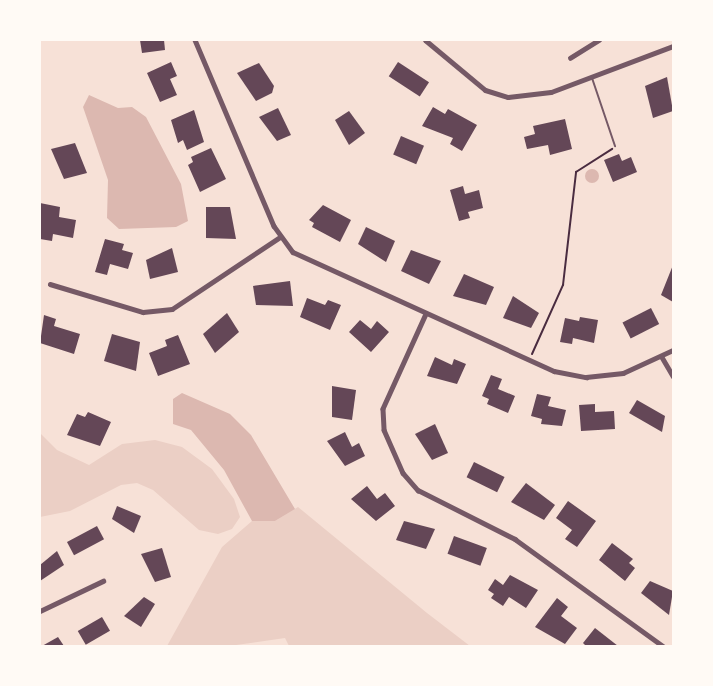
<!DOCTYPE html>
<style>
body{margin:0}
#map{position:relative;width:713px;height:686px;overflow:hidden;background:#f7e1d7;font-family:"PT Sans",sans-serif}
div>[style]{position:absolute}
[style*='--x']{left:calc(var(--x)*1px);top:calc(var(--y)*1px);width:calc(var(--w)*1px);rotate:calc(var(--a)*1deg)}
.green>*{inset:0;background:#ebcfc5}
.water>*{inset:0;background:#dcb8b0}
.round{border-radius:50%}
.building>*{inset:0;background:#644757;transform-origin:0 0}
.path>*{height:2px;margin:-1px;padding:0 1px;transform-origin:1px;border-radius:1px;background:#4a2c40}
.service>*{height:2px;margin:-1px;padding:0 1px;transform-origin:1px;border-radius:1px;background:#755966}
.minor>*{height:4.5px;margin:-2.25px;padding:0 2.25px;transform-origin:2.25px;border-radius:2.25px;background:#755966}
.tertiary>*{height:5px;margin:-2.5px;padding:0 2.5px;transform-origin:2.5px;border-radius:2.5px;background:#755966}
span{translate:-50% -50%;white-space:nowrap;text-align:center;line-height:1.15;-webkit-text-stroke:4px #fffaf5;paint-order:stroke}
.frame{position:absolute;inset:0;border:41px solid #fffaf5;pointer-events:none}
</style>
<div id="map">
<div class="green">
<i style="clip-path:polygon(40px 433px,57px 450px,89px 465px,122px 444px,155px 440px,182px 447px,212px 469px,234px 499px,240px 517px,232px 529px,218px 534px,199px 530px,153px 490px,137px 483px,121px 485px,70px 511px,40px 517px)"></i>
<i style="clip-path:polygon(298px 507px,427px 613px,470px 646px,289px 646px,285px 638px,229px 646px,167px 646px,222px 547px,252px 521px,275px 521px)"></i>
</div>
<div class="water">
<i style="clip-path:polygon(89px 95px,118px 108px,132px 107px,146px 117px,181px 184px,188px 221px,176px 227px,119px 229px,107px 218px,108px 180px,83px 107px)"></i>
<i class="round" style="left:585px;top:169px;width:14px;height:14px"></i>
<i style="clip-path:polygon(182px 393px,230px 414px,251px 435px,295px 509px,275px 521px,252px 521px,224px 470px,191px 430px,173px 424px,173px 399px)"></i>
</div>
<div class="building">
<i style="clip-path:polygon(140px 40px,164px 40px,165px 50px,142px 53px)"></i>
<i style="clip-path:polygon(171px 62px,177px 76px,170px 79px,177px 95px,160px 102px,147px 73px)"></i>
<i style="left:398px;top:62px;width:37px;height:17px;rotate:33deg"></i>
<i style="clip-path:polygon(259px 63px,274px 86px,272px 93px,256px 101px,237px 73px)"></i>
<i style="clip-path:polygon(667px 77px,673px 111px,653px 118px,645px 86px)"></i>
<i style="clip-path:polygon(433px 107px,445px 114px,448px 109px,477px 125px,462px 151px,450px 144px,453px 138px,422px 126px)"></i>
<i style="clip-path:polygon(278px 108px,291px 135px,277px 141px,259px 117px)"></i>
<i style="clip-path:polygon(194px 110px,204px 142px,187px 150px,183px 140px,178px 143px,171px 120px)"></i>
<i style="clip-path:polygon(349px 111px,365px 133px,349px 145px,335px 120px)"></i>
<i style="clip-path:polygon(565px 119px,572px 149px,550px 155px,548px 145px,527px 149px,524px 137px,535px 134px,533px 126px)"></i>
<i style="left:401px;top:136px;width:25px;height:20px;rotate:23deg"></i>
<i style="clip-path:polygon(75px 143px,87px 173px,64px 179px,51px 149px)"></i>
<i style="clip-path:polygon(211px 148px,226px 179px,200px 192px,188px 165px,193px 162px,191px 157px)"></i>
<i style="clip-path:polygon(619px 154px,622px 161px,631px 157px,637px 172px,613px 182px,604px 160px)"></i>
<i style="clip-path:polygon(463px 186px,465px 194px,479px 190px,483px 208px,468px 212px,470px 218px,459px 221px,450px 190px)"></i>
<i style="clip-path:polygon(40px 203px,60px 207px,59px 217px,76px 220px,73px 238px,53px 234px,52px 241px,40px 239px)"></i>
<i style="clip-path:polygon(323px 205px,351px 220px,340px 242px,312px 227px,314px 223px,309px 220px)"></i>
<i style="clip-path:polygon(206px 207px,230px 207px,236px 239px,206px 238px)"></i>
<i style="clip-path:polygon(366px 227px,395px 241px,386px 262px,358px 244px)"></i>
<i style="clip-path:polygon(105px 239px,124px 244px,122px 250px,133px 253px,128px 269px,110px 264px,107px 275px,95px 272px)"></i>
<i style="clip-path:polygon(172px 248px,178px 272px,150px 279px,146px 260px)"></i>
<i style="clip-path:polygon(411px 250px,441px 261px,429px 284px,401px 271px)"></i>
<i style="clip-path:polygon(673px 265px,673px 302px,661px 295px)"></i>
<i style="clip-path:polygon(464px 274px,494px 287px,486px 305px,453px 296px)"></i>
<i style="clip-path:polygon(290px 281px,293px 306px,256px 305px,253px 286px)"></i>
<i style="clip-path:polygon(513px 296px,539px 313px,531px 328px,503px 318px)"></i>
<i style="clip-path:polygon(307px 298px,325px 305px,328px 300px,341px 305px,330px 330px,300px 317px)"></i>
<i style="left:651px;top:308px;width:18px;height:32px;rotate:63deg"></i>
<i style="clip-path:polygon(227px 313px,239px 332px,215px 353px,203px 334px)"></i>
<i style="clip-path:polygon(44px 315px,56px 319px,54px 326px,80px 334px,74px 354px,40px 343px)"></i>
<i style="clip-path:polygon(580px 317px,598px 320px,594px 343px,573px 338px,572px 344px,560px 342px,565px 318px,579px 321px)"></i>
<i style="clip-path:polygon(360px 320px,371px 329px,377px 321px,389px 332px,371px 352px,349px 332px)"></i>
<i style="clip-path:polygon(112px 334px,140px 342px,136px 371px,104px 361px)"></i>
<i style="clip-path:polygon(178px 335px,190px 364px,158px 376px,149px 353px,167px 346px,165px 340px)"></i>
<i style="clip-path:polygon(435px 357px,452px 365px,454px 359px,466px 364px,457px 384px,427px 376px)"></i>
<i style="clip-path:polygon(491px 375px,502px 379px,498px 389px,515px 396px,508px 413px,487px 404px,489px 399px,482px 396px)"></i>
<i style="clip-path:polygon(332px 386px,356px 390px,352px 420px,332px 417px)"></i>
<i style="clip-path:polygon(537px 394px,551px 397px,548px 406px,566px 410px,562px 426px,541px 424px,542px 419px,531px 416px)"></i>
<i style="clip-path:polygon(637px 400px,665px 416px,662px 432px,629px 413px)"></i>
<i style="clip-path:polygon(595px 404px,595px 412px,614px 411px,615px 429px,581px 431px,579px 405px)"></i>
<i style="clip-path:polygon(88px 412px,111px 422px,100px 446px,67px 435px,77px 414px,85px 417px)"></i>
<i style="clip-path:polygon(435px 424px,448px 453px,432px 460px,415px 434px)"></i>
<i style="clip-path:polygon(345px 432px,352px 447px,359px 443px,365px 456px,345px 466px,327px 441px)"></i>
<i style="left:474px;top:462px;width:34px;height:17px;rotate:26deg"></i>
<i style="clip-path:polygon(526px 483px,555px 505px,544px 520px,511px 502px)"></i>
<i style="clip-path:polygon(367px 486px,377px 499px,385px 493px,395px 506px,376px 521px,351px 499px)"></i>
<i style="clip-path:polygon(568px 501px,596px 521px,577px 547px,565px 539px,572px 530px,556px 518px)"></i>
<i style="clip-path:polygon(117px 506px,141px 516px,134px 533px,112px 519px)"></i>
<i style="clip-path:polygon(404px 521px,435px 529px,426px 549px,396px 540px)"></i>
<i style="left:97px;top:526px;width:15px;height:34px;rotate:62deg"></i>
<i style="left:454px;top:536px;width:35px;height:19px;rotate:20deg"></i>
<i style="clip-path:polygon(612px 543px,633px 559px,629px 563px,635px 568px,625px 581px,599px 560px)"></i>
<i style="clip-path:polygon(162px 548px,171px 577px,155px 582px,141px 554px)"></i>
<i style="clip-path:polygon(57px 551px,64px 565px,40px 581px,40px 565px)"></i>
<i style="clip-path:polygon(510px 575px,538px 590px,526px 608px,509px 597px,503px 606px,491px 598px,494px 594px,488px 590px,495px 579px,503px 585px)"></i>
<i style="clip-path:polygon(650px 581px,673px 591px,669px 615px,641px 593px)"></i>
<i style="clip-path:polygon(144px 597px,155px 604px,141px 627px,124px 616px)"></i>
<i style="clip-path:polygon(557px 598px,568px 607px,561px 616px,577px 628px,565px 644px,535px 627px)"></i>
<i style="left:102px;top:617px;width:16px;height:28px;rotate:60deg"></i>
<i style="clip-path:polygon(595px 628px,618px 646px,586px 646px,583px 643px)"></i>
<i style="clip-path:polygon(58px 637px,64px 646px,42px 646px)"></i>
</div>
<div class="path">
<i style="--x:532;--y:354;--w:76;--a:-65.8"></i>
<i style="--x:563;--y:285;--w:114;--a:-83.4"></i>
<i style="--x:576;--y:172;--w:43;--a:-32.6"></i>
</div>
<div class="service">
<i style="--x:592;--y:78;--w:72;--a:71.3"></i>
</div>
<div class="minor">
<i style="--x:195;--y:40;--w:202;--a:67"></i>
<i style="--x:274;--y:226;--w:32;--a:54"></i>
<i style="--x:293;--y:252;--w:287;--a:24.5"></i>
<i style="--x:554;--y:371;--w:33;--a:11"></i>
<i style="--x:586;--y:377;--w:37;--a:-6"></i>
<i style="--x:623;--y:373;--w:55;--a:-24.7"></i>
<i style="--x:570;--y:58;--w:34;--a:-32"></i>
<i style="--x:50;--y:284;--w:97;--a:16.8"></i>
<i style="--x:143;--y:312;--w:29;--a:-6"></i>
<i style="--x:172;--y:309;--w:130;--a:-33.7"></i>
<i style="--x:426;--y:314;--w:104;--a:114.4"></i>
<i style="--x:383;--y:409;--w:21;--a:87"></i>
<i style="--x:384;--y:430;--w:47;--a:66.2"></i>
<i style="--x:403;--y:473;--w:23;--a:49"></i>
<i style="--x:418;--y:490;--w:109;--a:26.8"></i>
<i style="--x:515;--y:539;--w:183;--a:35.9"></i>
<i style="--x:662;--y:357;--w:22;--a:60"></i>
<i style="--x:40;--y:611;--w:70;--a:-25.5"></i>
</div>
<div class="tertiary">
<i style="--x:425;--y:40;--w:78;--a:39.8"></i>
<i style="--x:485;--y:90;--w:24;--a:17"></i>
<i style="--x:508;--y:97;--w:43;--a:-6.6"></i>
<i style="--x:551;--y:92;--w:130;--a:-20.7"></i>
</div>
<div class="frame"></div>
</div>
